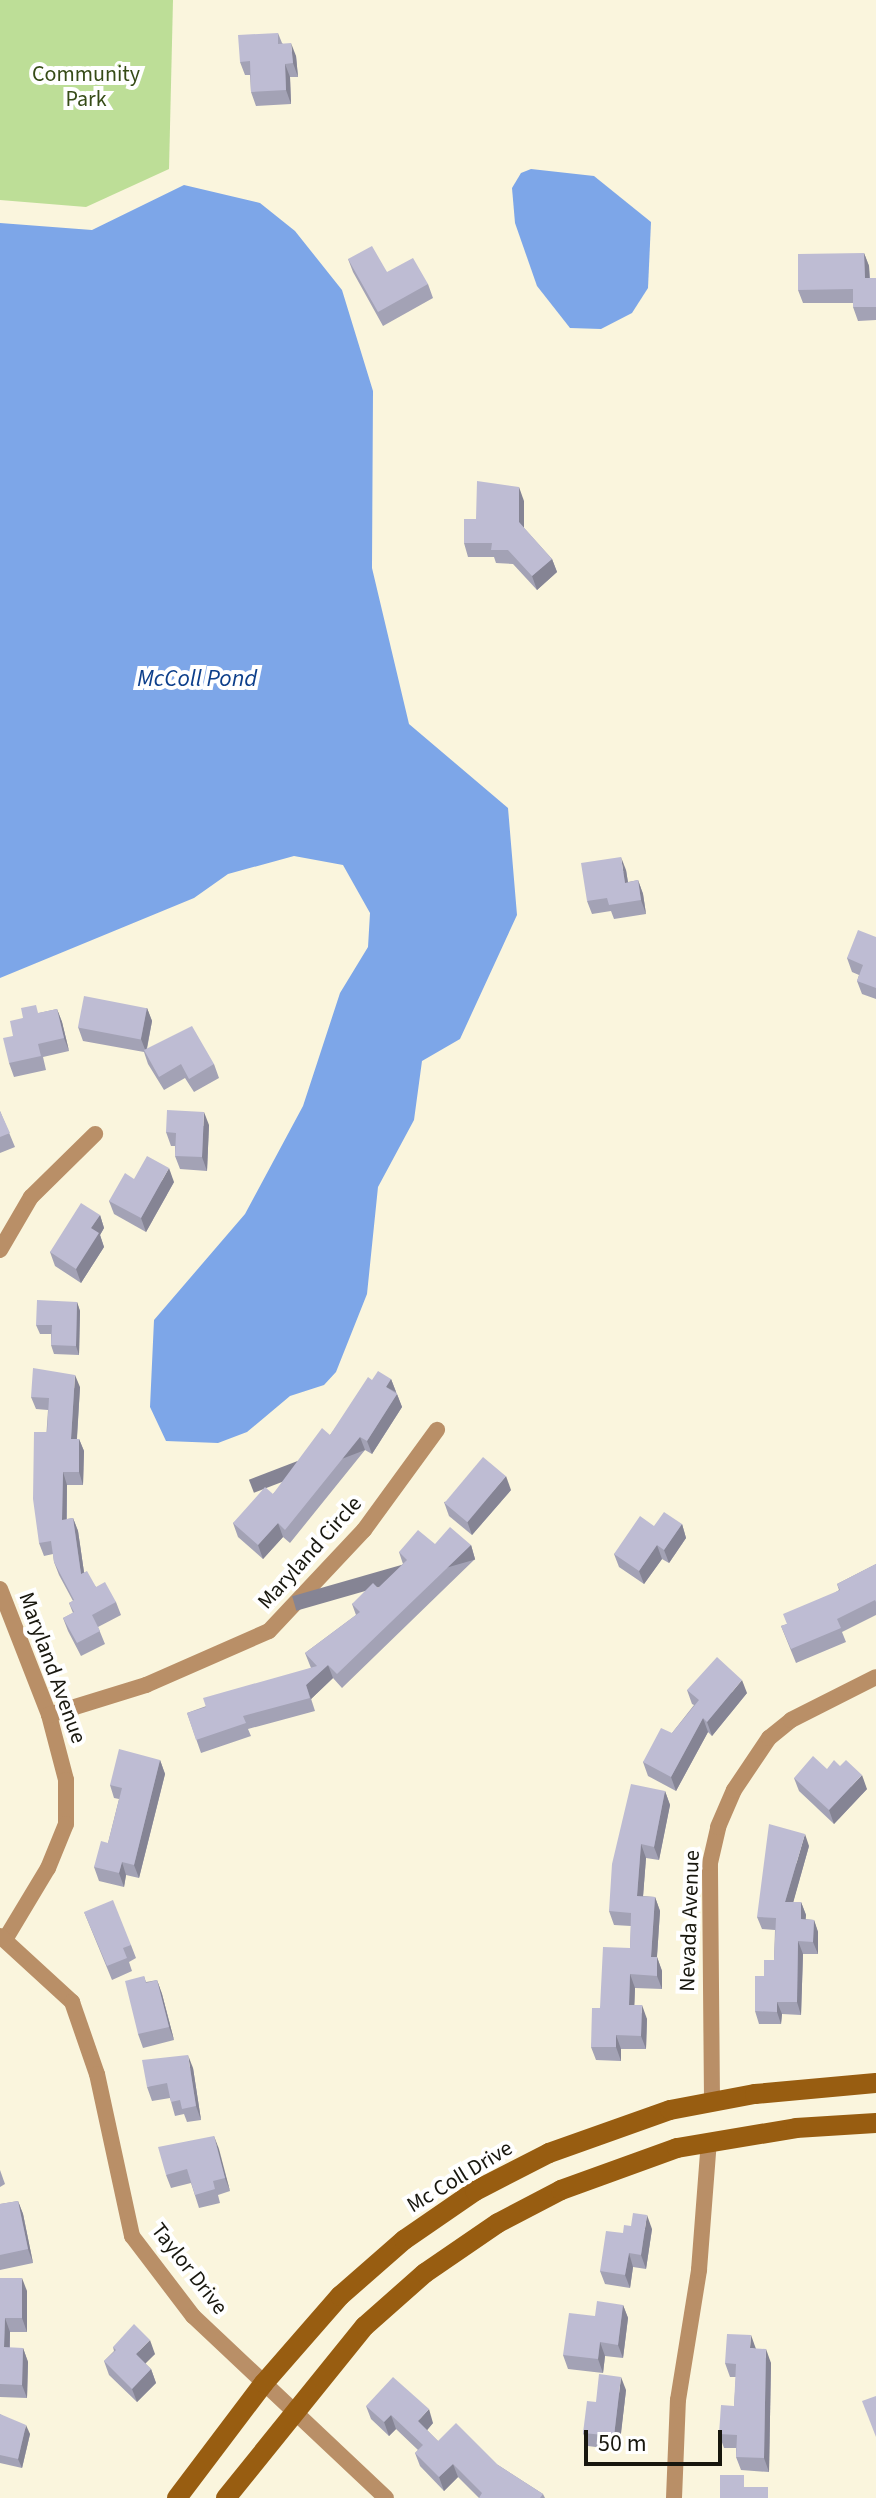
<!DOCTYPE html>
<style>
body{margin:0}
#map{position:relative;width:876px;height:2498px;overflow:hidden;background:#faf5dd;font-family:"Source Sans 3",sans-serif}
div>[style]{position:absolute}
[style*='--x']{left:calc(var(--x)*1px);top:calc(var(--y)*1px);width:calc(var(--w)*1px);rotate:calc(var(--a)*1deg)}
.green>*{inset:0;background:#bdde97}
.water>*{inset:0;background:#7da6e8}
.minor>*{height:16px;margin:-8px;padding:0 8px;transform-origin:8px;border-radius:8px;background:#b98f67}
.secondary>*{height:20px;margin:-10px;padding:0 10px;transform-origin:10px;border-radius:10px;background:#985d11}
.wall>*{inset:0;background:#a3a2b5}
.shaded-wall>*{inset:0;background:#858494;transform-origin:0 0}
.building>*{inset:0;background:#bebcd3;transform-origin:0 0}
span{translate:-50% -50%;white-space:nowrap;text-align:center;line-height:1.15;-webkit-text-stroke:8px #fff;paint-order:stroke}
.park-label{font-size:22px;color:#364b17}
.street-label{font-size:22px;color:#18170e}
.water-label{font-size:24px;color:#0d3f8b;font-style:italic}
.scale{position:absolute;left:584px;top:2430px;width:138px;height:36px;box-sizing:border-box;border:4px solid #18170e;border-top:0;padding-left:10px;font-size:24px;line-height:28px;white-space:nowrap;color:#18170e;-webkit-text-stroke:6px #fff;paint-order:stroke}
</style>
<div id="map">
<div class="green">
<i style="clip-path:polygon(0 0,173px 0,169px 169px,86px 207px,0 200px)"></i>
</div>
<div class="water">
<i style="clip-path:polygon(531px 169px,594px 176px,651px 222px,648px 288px,632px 313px,601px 329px,570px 328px,537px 286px,515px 223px,512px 188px,521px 173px)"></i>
<i style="clip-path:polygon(184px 185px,260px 203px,295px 231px,342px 290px,373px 391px,372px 568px,409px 724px,508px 808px,517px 915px,460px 1039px,422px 1061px,414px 1120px,378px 1187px,367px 1294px,336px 1372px,324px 1385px,290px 1396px,247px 1432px,218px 1443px,166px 1441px,150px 1407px,154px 1320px,245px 1214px,303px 1106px,340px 993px,368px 947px,370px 913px,343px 865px,294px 856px,228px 874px,194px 898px,0 978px,0 223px,92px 230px)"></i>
</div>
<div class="minor">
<i style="--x:0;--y:1250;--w:61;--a:-59.7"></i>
<i style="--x:31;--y:1197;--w:90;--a:-44.5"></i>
<i style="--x:0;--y:1589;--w:135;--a:68.7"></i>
<i style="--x:49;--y:1715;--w:67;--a:75.3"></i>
<i style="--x:66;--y:1780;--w:44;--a:90"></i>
<i style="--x:66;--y:1824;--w:48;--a:112.2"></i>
<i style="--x:48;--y:1868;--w:82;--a:121"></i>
<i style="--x:49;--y:1715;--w:102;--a:-17.2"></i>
<i style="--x:146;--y:1685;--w:134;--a:-23.7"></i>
<i style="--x:269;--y:1631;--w:139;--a:-46.8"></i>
<i style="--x:364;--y:1530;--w:124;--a:-53.9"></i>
<i style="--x:0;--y:1936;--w:98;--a:42.5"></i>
<i style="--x:72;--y:2002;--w:76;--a:70.9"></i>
<i style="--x:97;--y:2074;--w:166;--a:77.8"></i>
<i style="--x:132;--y:2236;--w:101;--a:52.7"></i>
<i style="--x:193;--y:2316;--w:265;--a:43.3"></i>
<i style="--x:712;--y:2100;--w:237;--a:-90.5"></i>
<i style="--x:710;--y:1863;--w:37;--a:-77"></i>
<i style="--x:718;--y:1827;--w:40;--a:-66.6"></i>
<i style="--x:734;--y:1790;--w:63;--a:-56.1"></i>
<i style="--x:769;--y:1738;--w:28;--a:-39"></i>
<i style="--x:791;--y:1720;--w:95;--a:-26.8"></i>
<i style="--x:674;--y:2498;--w:98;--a:-87.7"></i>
<i style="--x:678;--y:2400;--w:132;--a:-80.8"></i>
<i style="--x:699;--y:2270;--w:129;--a:-85.6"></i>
</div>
<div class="secondary">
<i style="--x:177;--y:2498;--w:144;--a:-52.9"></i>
<i style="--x:264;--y:2383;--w:116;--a:-48.9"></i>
<i style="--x:340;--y:2296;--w:85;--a:-41.2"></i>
<i style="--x:404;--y:2240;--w:86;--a:-34.6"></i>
<i style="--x:475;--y:2191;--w:83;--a:-27.2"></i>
<i style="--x:549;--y:2153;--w:128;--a:-19.6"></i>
<i style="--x:670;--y:2110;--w:86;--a:-10.7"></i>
<i style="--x:755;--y:2094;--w:121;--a:-5.2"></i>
<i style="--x:226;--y:2498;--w:221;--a:-51.1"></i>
<i style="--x:365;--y:2326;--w:80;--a:-41.5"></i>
<i style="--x:425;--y:2273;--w:88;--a:-34.4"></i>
<i style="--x:498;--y:2223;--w:71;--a:-27.6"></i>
<i style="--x:561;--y:2190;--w:123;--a:-19.9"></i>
<i style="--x:677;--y:2148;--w:121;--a:-9.5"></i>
<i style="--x:796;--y:2128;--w:80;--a:-3.6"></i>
</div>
<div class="wall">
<i style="clip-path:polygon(278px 33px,282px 43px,296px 56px,298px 77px,290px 77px,291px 104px,256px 106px,251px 92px,250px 75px,245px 75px,240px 62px)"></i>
<i style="clip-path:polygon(864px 253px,869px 266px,870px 278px,876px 278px,876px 320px,858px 321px,853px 307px,853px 303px,803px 303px,798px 290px)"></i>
<i style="clip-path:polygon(348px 259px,387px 272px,428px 284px,433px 298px,383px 326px,353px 272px)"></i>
<i style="clip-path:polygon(524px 501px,524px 528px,552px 559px,557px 572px,537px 590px,513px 564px,496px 563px,494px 557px,468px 557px,464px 543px,476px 519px)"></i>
<i style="clip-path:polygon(626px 870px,628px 882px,638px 880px,643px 894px,646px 914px,614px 919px,611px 911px,592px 914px,587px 901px)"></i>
<i style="clip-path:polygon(876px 937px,876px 999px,862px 994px,857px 981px,859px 975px,852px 972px,847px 958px)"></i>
<i style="clip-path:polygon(147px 1008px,152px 1021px,147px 1049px,214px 1064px,219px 1078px,194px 1092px,185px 1078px,164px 1090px,148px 1064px,144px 1052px,83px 1041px,78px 1027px)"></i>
<i style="clip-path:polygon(57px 1009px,62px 1022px,69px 1051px,43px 1057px,46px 1070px,14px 1077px,9px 1063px,13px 1036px,23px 1018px,39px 1013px)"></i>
<i style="clip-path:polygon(0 1111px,15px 1147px,0 1153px)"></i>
<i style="clip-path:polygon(209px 1125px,207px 1171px,180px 1169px,175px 1156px,175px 1146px,171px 1146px,166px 1132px)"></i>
<i style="clip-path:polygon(134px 1179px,174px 1182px,146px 1232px,114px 1214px,109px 1201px)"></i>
<i style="clip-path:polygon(100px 1215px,104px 1228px,100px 1235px,104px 1247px,81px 1283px,55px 1266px,50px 1252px)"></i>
<i style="clip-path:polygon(77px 1302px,80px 1311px,79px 1355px,54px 1354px,51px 1345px,51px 1334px,40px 1334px,36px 1325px)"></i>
<i style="clip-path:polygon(391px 1379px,402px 1407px,372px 1454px,365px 1450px,290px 1543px,283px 1537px,263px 1559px,238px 1537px,233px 1523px,273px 1494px,330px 1435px,372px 1380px)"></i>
<i style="clip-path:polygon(80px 1387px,77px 1439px,79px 1439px,84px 1451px,83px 1485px,67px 1485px,67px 1519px,73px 1518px,78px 1531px,84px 1572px,96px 1587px,116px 1602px,121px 1615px,98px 1627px,105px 1644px,81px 1656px,68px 1631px,63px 1618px,73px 1613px,69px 1603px,73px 1601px,59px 1575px,54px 1562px,53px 1554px,44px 1556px,39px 1543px,48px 1410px,36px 1409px,31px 1397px)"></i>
<i style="clip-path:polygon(511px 1490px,472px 1535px,449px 1516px,444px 1502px)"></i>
<i style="clip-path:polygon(682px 1524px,686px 1538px,669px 1563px,662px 1559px,644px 1584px,619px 1567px,614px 1554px,654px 1526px)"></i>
<i style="clip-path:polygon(435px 1544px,471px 1545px,475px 1559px,342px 1688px,333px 1678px,311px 1699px,315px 1711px,248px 1729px,251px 1736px,201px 1753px,187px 1713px,311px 1668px,305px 1653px,356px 1615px,352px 1604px,378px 1588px,403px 1564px,399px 1552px)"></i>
<i style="clip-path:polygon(876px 1564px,876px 1615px,842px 1632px,846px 1642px,796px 1663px,781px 1626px,787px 1624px,839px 1590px,837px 1584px)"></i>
<i style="clip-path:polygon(687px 1690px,747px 1693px,712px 1736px,708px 1732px,676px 1791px,648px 1776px,643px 1762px,672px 1733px,694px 1705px,692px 1704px)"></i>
<i style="clip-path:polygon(160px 1760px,165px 1774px,139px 1878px,126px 1875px,124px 1887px,99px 1881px,94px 1867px,108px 1843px,119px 1799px,114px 1798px,110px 1785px)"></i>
<i style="clip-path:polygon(794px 1778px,867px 1789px,834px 1824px,799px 1791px)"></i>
<i style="clip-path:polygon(665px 1791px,670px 1805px,659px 1860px,646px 1858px,643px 1896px,655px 1897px,660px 1911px,657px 1957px,662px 1971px,662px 1989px,635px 1988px,634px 2005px,647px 2019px,646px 2049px,621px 2049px,621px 2061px,596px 2060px,591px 2047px,600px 2008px,630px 1948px,631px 1926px,614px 1925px,609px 1911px)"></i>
<i style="clip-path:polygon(809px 1846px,793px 1902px,801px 1902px,806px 1915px,805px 1919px,814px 1920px,818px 1932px,818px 1954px,803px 1954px,801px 2015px,782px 2014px,781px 2024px,759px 2024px,755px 2011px,764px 1976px,774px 1960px,775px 1930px,762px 1929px,757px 1917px)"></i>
<i style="clip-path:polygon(84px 1912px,131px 1945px,136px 1958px,129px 1962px,132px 1971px,112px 1980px)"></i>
<i style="clip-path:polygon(144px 1976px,146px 1982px,157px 1980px,162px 1994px,174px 2040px,143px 2048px,138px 2034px)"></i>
<i style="clip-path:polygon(193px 2068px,201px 2120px,187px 2122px,184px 2114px,175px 2116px,170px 2098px,152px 2101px,147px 2087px)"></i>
<i style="clip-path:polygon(214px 2136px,230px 2191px,218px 2195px,220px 2203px,199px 2208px,191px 2183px,171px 2188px,166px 2175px)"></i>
<i style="clip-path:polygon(0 2170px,5px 2184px,0 2187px)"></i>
<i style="clip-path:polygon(18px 2201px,23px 2214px,33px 2263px,0 2270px,0 2204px)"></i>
<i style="clip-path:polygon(652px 2229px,646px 2269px,633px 2267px,630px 2288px,605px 2284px,600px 2271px,623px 2233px)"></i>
<i style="clip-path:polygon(0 2278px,27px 2291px,27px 2332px,10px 2332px,10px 2348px,23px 2348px,28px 2362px,27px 2398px,0 2397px)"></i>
<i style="clip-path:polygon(623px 2305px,628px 2318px,623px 2358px,605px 2356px,603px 2373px,568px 2369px,563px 2355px,595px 2316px)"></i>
<i style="clip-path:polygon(113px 2347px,155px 2354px,145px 2363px,151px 2369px,156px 2383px,137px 2402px,109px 2375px,104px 2361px,114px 2351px)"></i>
<i style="clip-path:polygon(755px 2348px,771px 2363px,769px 2472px,741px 2470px,736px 2457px,736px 2448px,724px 2448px,719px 2434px,734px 2406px,736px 2377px,730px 2377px,725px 2363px)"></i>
<i style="clip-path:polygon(626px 2390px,619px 2450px,588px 2446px,583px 2433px,596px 2402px)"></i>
<i style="clip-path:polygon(366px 2406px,433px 2423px,427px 2430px,438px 2441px,498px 2465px,543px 2494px,545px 2498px,479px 2498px,458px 2477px,444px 2491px,420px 2466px,415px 2453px,418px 2450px,396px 2429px,389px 2436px,371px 2419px)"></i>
<i style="clip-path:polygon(0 2414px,30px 2434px,22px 2468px,0 2463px)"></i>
</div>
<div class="shaded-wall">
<i style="clip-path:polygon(291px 43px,296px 56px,298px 77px,293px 63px)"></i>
<i style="clip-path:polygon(285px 64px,290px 77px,291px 104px,286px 90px)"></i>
<i style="clip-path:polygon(864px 253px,869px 266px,870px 292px,865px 278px)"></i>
<i style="clip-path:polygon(519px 487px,524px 501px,524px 536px,519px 522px)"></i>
<i style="clip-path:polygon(552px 559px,557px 572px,537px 590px,532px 576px)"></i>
<i style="clip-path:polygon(621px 857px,626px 870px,630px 896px,625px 883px)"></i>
<i style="clip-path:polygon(638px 880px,643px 894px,646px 914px,641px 900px)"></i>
<i style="clip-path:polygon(147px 1008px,152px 1021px,146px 1052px,141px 1039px)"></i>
<i style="clip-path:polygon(57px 1009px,62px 1022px,69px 1051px,64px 1038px)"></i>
<i style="clip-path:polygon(204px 1112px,209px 1125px,207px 1171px,202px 1157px)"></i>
<i style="clip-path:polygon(169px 1168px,174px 1182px,146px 1232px,141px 1218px)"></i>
<i style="clip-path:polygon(100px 1215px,104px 1228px,100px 1235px,104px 1247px,81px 1283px,76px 1269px,91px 1228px)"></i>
<i style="clip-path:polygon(77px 1302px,80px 1311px,79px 1355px,76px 1346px)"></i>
<i style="clip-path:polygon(75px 1375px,80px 1387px,76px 1451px,71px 1439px)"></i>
<i style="clip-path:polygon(391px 1379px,396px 1392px,386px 1387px)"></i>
<i style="clip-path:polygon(397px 1394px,402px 1407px,372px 1454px,367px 1441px)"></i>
<i style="left:360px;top:1437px;width:14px;height:119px;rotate:69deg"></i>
<i style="clip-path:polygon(79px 1439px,84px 1451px,83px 1485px,79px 1472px)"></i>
<i style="clip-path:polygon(63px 1472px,67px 1485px,66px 1532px,62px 1520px)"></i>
<i style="clip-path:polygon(506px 1476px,511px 1490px,472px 1535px,467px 1521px)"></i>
<i style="clip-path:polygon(73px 1518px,78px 1531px,86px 1586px,81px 1574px)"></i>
<i style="clip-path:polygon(278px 1523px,283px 1537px,263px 1559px,258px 1545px)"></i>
<i style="clip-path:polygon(682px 1524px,686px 1538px,669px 1563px,664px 1550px)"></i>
<i style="left:471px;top:1545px;width:15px;height:186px;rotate:74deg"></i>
<i style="clip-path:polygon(657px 1545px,662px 1559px,644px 1584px,639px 1571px)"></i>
<i style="clip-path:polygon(328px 1665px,333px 1678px,311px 1699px,315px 1711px,306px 1685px)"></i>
<i style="clip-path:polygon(742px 1680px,747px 1693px,712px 1736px,707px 1722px)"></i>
<i style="clip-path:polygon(703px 1718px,708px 1732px,676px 1791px,671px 1777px)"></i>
<i style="clip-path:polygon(160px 1760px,165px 1774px,139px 1878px,134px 1865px)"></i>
<i style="clip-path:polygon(862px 1775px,867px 1789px,834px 1824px,829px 1810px)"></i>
<i style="clip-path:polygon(665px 1791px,670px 1805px,659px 1860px,654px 1847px)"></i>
<i style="clip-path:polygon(805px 1834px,809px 1846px,790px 1914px,785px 1902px)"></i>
<i style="clip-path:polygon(641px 1844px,646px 1858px,642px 1910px,637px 1896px)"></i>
<i style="clip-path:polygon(122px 1862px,126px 1875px,124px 1887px,119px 1873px)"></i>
<i style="clip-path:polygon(655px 1897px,660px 1911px,656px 1970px,651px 1957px)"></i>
<i style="clip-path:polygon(801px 1902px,806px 1915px,805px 1932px,801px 1919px)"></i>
<i style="clip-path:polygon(814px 1920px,818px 1932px,818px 1954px,813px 1942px)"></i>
<i style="clip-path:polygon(798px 1941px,803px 1954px,801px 2015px,797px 2002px)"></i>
<i style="clip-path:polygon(657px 1957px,662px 1971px,662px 1989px,657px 1976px)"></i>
<i style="clip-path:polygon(630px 1974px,635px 1988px,634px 2018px,629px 2005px)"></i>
<i style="clip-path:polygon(157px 1980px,162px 1994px,174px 2040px,169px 2027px)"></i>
<i style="clip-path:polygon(777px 2002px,782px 2014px,781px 2024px,777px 2012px)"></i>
<i style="clip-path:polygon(642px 2005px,647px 2019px,646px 2049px,641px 2036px)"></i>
<i style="clip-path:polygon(616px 2035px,621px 2049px,621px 2061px,616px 2047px)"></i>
<i style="clip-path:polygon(188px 2055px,193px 2068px,201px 2120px,196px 2106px)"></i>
<i style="clip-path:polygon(214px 2136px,219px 2149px,230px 2191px,225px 2178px)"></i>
<i style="clip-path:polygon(18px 2201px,23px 2214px,33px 2263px,28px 2249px)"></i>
<i style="clip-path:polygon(647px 2215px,652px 2229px,646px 2269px,641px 2255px)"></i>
<i style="clip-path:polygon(629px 2253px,633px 2267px,630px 2288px,625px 2275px)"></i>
<i style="clip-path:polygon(22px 2278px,27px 2291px,27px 2332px,22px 2318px)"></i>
<i style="clip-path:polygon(623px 2305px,628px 2318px,623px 2358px,618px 2345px)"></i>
<i style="clip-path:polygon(5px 2318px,10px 2332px,9px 2361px,4px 2347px)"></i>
<i style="clip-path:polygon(751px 2335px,756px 2349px,750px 2348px)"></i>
<i style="clip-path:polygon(150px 2340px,155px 2354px,141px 2368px,136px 2354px)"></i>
<i style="clip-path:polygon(600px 2342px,605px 2356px,603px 2373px,598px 2359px)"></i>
<i style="clip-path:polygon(23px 2348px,28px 2362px,27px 2398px,22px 2385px)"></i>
<i style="clip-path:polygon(766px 2349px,771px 2363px,769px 2472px,764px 2458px)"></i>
<i style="clip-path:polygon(151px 2369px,156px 2383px,137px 2402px,132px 2389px)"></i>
<i style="clip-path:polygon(621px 2377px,626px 2390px,619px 2450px,614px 2436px)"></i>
<i style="clip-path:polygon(429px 2409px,433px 2423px,423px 2435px,418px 2421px)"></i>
<i style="clip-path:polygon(391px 2415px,396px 2429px,389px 2436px,384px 2422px)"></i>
<i style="clip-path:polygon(26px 2425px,30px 2434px,22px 2468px,18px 2459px)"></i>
<i style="clip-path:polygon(453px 2464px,458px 2477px,444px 2491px,439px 2477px)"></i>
</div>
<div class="building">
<i style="clip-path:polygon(278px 33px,278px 44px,291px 43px,293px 63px,285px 64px,286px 90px,251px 92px,250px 61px,240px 62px,238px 35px)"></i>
<i style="clip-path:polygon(372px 246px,387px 272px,413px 258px,428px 284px,378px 312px,348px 259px)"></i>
<i style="clip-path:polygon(864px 253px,865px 278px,876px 278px,876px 307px,853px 307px,853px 289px,798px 290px,798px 254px)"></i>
<i style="clip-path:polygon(477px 481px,519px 487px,519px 522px,552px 559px,532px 576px,508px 550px,491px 550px,492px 543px,464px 543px,464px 519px,476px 519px)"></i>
<i style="clip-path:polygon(621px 857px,625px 883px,638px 880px,641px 900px,609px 905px,607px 898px,587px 901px,581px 863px)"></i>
<i style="clip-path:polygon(858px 930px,876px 937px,876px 988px,857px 981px,863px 965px,847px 958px)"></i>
<i style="left:84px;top:996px;width:64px;height:32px;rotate:11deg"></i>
<i style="clip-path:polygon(36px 1005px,38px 1013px,57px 1009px,64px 1038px,38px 1044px,41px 1056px,9px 1063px,3px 1038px,13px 1036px,10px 1021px,23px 1018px,21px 1008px)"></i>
<i style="clip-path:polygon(192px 1026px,214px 1064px,189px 1079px,181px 1064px,159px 1077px,144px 1050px)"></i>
<i style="clip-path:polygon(167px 1110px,204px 1112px,202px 1157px,175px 1156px,176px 1133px,166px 1132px)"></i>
<i style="clip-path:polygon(0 1111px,10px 1133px,0 1137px)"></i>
<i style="clip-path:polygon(147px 1156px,169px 1168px,141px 1218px,109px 1201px,125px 1173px,134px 1179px)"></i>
<i style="clip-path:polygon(81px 1203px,100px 1215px,91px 1228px,99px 1233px,76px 1269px,50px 1252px)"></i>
<i style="clip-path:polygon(37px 1300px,77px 1302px,76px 1346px,51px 1345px,52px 1325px,36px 1325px)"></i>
<i style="clip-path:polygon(33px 1368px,75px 1375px,71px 1439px,79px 1439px,79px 1472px,63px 1472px,62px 1520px,73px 1518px,81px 1574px,87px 1571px,96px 1587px,105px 1582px,116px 1602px,92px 1615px,100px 1631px,77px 1643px,63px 1618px,74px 1612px,69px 1603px,74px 1600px,54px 1562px,51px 1541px,39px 1543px,33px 1499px,34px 1432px,47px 1432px,49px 1398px,31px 1397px)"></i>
<i style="clip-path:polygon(378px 1371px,391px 1379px,386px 1387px,397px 1394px,367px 1441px,360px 1437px,285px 1530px,278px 1523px,258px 1545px,233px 1523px,265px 1487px,273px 1494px,322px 1428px,330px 1435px,368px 1377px,372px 1380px)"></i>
<i style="left:483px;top:1457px;width:30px;height:60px;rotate:40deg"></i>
<i style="clip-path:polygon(664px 1512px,682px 1524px,664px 1550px,657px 1545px,639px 1571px,614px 1554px,640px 1516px,654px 1526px)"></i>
<i style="clip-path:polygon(450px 1527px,471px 1545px,337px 1674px,328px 1665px,306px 1685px,310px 1698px,243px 1716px,246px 1723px,196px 1740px,187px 1713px,206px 1707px,203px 1698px,317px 1666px,305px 1653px,360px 1612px,352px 1604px,373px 1583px,378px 1588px,407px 1560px,399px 1552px,418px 1530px,435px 1544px)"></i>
<i style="clip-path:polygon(876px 1564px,876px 1602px,875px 1600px,837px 1619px,841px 1628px,791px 1649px,781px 1626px,787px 1624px,783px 1614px,840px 1590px,837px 1584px)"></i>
<i style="clip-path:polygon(717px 1657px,742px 1680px,707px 1722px,703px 1718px,671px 1777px,643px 1762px,661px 1728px,672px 1733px,699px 1700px,687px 1690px)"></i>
<i style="clip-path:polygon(119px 1749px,160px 1760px,134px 1865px,122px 1862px,119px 1873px,94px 1867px,101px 1841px,108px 1843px,122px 1788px,110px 1785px)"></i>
<i style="clip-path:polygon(813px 1756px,827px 1769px,834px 1760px,840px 1766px,846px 1760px,862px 1775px,829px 1810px,794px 1778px)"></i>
<i style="clip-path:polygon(631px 1784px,665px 1791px,654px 1847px,641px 1844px,637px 1896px,655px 1897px,651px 1957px,657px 1957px,657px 1976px,630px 1974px,629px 2005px,642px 2005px,641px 2036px,616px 2035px,616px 2047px,591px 2047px,592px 2008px,600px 2008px,603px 1947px,630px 1948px,631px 1913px,609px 1911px,612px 1864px)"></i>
<i style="clip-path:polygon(769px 1824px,805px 1834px,785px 1902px,801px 1902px,801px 1919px,814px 1920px,813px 1942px,798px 1941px,797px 2002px,777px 2002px,777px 2012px,755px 2011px,755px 1976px,764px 1976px,764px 1960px,774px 1960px,776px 1918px,757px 1917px)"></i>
<i style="clip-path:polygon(113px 1900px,131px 1945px,123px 1948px,127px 1958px,107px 1966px,84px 1912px)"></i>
<i style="clip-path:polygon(144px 1976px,146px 1983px,157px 1980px,169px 2027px,138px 2034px,125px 1981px)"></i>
<i style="clip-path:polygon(188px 2055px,196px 2106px,182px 2109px,180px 2100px,171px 2102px,167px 2083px,147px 2087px,142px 2060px)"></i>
<i style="clip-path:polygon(214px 2136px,225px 2178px,213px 2181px,215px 2189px,195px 2195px,187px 2169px,166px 2175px,158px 2147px)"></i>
<i style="clip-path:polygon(18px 2201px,28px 2249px,0 2255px,0 2204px)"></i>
<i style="clip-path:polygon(633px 2213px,647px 2215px,641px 2255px,629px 2253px,625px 2275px,600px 2271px,606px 2231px,623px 2233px,624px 2225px,631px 2226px)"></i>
<i style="clip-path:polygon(0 2278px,22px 2278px,22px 2318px,5px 2318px,4px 2347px,23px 2348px,22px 2385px,0 2384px)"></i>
<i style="clip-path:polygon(597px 2301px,623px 2305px,618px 2345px,600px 2342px,598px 2359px,563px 2355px,569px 2313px,595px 2316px)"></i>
<i style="clip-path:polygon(134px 2324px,150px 2340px,136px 2354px,151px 2369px,132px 2389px,104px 2361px,116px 2350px,113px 2347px)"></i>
<i style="clip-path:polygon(727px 2334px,751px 2335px,750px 2348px,766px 2349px,764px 2458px,736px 2457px,737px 2435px,719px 2434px,721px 2405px,734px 2406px,736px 2364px,725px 2363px)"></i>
<i style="clip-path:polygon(599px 2374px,621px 2377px,614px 2436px,583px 2433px,587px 2401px,596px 2402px)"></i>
<i style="clip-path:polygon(393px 2377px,429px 2409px,418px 2421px,438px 2441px,456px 2423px,498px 2465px,543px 2494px,540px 2498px,479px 2498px,482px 2493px,453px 2464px,439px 2477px,415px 2453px,423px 2445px,391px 2415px,384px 2422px,366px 2406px)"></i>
<i style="clip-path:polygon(876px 2396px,876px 2437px,862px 2401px)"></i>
<i style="clip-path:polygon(0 2414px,26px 2425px,18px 2459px,0 2455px)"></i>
<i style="clip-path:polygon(720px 2475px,744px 2475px,744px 2487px,768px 2487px,768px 2498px,720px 2498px)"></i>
</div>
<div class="park-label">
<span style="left:86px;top:87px">Community<br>Park</span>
</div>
<div class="street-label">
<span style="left:310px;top:1553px;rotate:-48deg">Maryland Circle</span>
<span style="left:52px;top:1668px;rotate:70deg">Maryland Avenue</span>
<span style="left:690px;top:1921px;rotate:-88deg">Nevada Avenue</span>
<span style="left:460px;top:2177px;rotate:-31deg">Mc Coll Drive</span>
<span style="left:189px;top:2269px;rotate:52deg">Taylor Drive</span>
</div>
<div class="water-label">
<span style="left:197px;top:679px">McColl Pond</span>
</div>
<div class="scale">50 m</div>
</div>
